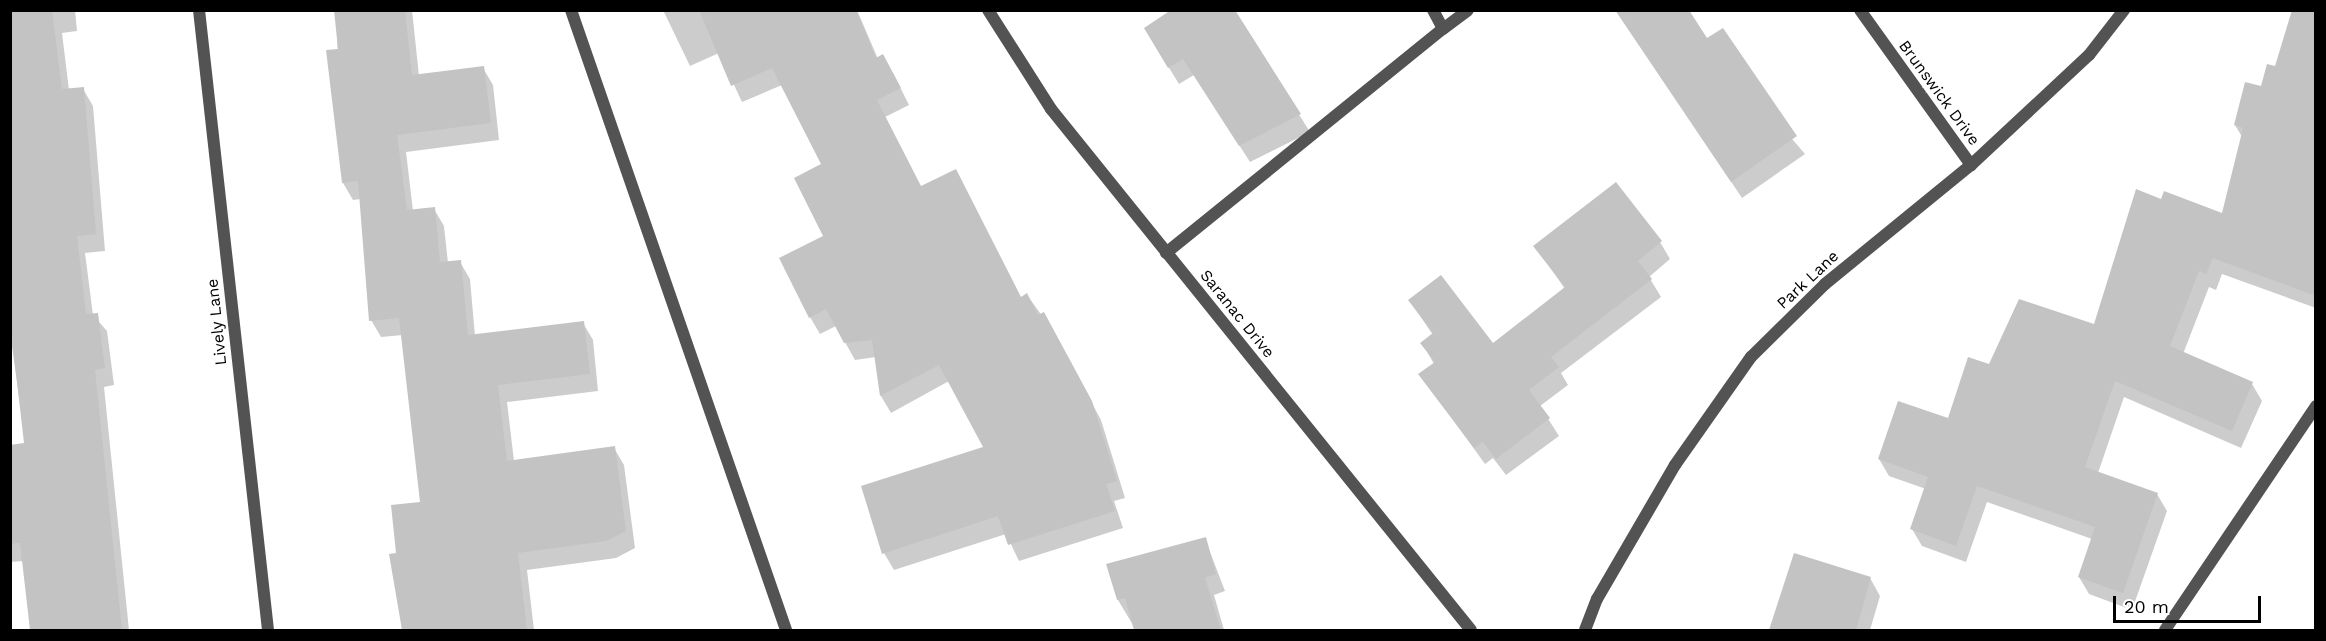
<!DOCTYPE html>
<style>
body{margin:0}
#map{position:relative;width:2326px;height:641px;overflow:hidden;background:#fff;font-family:"Work Sans",sans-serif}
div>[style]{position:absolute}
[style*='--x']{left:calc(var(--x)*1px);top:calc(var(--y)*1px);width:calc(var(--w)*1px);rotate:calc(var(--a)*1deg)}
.shadow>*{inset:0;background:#0003}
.building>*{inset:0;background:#c3c3c3}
.service>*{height:12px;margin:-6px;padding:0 6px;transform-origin:6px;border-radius:6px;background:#535353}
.minor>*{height:12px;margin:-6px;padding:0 6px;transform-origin:6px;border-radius:6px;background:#535353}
.tertiary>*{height:12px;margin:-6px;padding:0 6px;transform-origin:6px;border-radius:6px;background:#535353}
span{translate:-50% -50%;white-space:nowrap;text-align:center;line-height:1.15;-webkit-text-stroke:4.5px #fff;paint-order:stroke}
.street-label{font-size:16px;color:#000}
.frame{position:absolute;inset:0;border:12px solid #000;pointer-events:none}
.scale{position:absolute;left:2113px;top:596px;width:148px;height:27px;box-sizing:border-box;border:3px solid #000;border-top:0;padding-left:8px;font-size:18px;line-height:21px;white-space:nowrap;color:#000;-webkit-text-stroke:4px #fff;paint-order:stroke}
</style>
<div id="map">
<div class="shadow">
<i style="clip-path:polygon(10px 10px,75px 10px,77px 31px,62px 33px,69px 90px,83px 89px,93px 106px,105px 251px,85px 253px,93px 315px,107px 331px,114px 385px,104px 387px,129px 630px,31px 630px,24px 561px,10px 562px,10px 446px,26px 445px,10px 333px)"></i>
<i style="clip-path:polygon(336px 10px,412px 10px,419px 76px,483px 68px,493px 85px,499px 140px,406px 152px,413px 211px,434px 209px,444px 226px,448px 263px,460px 262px,470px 279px,475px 336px,583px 323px,593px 340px,598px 391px,507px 402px,514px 461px,614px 448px,624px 465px,635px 548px,616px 558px,527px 570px,534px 630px,404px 630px,391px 555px,398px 554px,422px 503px,403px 335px,381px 337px,371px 320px,361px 199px,353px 200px,343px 183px)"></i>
<i style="clip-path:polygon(663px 10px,857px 10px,878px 59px,893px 73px,909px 105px,885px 117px,921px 188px,956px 171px,1021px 298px,1027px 295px,1053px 331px,1101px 420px,1125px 498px,1114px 501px,1123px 528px,1019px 561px,1006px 534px,894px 570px,884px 553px,985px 448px,949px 381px,891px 413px,881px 396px,876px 357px,855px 360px,836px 326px,820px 334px,810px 317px,825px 237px,823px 165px,782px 85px,742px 102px,719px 53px,690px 66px)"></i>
<i style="clip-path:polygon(1233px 10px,1310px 132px,1250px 162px,1194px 75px,1179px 84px,1155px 45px)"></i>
<i style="clip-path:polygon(2316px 10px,2316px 308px,2222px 274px,2216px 290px,2209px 287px,2183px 354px,2252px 384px,2262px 401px,2241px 448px,2124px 397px,2098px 473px,2157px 494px,2167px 511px,2132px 610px,2089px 594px,2079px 577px,2092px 539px,1987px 502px,1966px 562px,1922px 546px,1912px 529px,1926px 489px,1889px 476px,1879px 459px,1949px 420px,1990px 366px,2095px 326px,2162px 201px,2223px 215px,2242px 137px,2235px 125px)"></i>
<i style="clip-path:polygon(1622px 19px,1707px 40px,1805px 154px,1742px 198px)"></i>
<i style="clip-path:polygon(1660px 242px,1670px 259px,1649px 277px,1661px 297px,1561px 373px,1568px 385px,1540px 406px,1559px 436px,1506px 475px,1493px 458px,1485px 464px,1420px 374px,1434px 364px,1422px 343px,1433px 335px,1410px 301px,1493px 345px,1565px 289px,1535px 246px)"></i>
<i style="clip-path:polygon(1205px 539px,1225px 591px,1214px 595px,1224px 630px,1136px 630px,1118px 600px,1108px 565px)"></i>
<i style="clip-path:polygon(1795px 555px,1870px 578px,1880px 596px,1870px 630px,1771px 630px)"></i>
</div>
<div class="building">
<i style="clip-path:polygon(10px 10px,52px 10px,62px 89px,84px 87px,96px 234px,77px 236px,86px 314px,98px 313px,105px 368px,95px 370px,122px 630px,30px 630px,20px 543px,10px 544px,10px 445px,24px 443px,10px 321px)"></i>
<i style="clip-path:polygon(334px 10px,405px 10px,412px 75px,484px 66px,491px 123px,397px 135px,407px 210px,435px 207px,440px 262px,461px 260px,468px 335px,584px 321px,590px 374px,498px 385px,507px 461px,615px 446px,626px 531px,606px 541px,518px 553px,527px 630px,402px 630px,389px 554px,396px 553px,391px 505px,420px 502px,399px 318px,369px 321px,358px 181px,342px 183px,326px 50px,338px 49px)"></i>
<i style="clip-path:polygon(699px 10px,856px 10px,876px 58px,883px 54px,901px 88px,877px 100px,921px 186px,956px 169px,1021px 297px,1027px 293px,1038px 315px,1044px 312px,1092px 401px,1117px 481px,1106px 484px,1115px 511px,1008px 545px,998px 516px,882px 554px,861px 486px,983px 447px,939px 365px,880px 396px,872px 340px,844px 343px,826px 309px,809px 318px,779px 258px,823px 236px,794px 178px,821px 164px,772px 68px,731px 86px)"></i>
<i style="clip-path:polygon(1171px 10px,1235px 10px,1301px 114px,1239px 146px,1183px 59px,1168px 68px,1144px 28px)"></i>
<i style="clip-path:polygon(1615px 10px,1689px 10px,1707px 38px,1723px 28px,1797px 136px,1731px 182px)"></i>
<i style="clip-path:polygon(2292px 10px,2316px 10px,2316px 296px,2213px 258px,2206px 274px,2199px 271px,2170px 346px,2253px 382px,2232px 431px,2115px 381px,2085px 467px,2158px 493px,2123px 593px,2078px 577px,2095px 527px,1977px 486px,1956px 546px,1910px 529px,1928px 477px,1878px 459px,1898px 401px,1948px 418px,1968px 357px,1989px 364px,2019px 299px,2094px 324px,2136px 189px,2161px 199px,2164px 191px,2222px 213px,2243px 128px,2234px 125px,2245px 82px,2261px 86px,2267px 64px,2275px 66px)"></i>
<i style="clip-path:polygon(1616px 182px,1662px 241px,1638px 261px,1652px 279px,1551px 357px,1559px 367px,1529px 390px,1550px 418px,1496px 459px,1483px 442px,1474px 448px,1418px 374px,1435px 362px,1420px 343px,1433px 333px,1408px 300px,1441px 275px,1493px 343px,1565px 287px,1533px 246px)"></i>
<i style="clip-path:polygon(1206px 537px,1216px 574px,1205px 578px,1221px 630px,1134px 630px,1125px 598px,1117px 600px,1106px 564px)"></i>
<i style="clip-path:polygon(1794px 553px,1871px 577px,1856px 630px,1769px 630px)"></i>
</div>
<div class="service">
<i style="--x:571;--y:10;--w:656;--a:70.87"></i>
<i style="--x:1433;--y:10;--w:21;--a:62"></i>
<i style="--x:1443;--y:29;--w:31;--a:-37"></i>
<i style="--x:1166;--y:253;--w:356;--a:-39"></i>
<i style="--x:2165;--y:630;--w:270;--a:-56"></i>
</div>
<div class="minor">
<i style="--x:199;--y:10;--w:624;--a:83.65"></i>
<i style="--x:988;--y:10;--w:117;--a:57.5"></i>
<i style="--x:1051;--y:109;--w:669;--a:51.13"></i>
<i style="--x:1860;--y:10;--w:191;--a:54.4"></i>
</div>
<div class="tertiary">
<i style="--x:1585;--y:630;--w:33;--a:-69"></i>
<i style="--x:1597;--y:599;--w:155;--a:-59.8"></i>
<i style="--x:1675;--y:465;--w:132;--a:-54.9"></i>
<i style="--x:1751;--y:357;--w:104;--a:-44.6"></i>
<i style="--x:1825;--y:284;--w:188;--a:-39.2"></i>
<i style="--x:1971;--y:165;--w:161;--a:-43"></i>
<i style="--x:2089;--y:55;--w:57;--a:-52.1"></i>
</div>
<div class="street-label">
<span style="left:1939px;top:93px;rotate:54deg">Brunswick Drive</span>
<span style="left:1808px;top:280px;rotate:-43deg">Park Lane</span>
<span style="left:1237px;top:314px;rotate:51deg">Saranac Drive</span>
<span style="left:217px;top:322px;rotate:-96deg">Lively Lane</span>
</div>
<div class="frame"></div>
<div class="scale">20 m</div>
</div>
